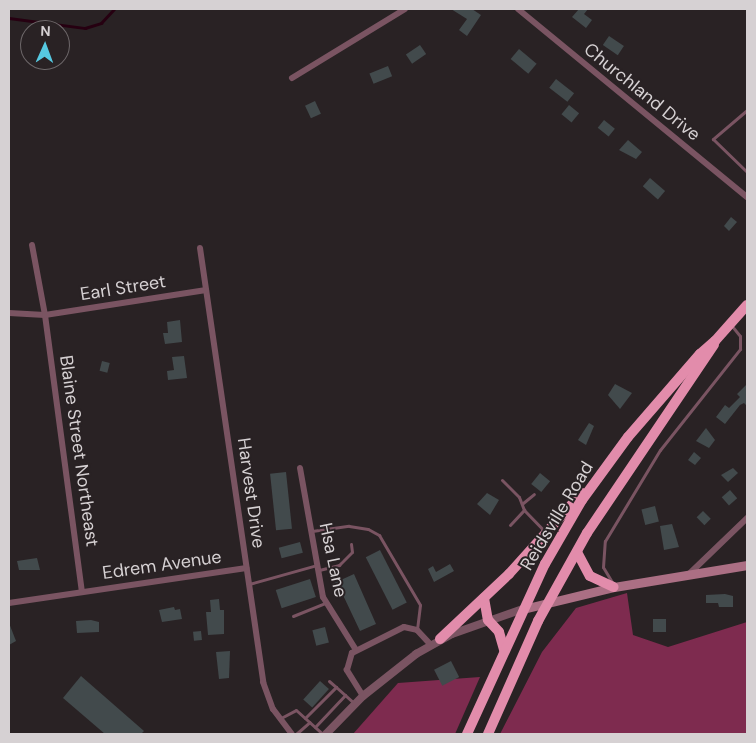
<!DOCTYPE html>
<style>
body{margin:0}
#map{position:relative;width:756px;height:743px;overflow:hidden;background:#292224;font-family:"DM Sans",sans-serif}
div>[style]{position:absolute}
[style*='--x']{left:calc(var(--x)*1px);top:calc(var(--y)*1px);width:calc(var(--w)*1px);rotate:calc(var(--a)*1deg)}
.forest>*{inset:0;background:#7e2b4f}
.stream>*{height:2.5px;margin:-1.25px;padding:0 1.25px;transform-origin:1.25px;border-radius:1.25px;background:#260011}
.building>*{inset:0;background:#424a4c;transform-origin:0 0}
.service>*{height:3px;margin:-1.5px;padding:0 1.5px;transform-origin:1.5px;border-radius:1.5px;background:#7a5462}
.minor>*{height:6px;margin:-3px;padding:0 3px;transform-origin:3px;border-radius:3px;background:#7a5462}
.tertiary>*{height:8px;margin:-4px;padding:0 4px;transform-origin:4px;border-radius:4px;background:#7a5462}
.secondary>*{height:9px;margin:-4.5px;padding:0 4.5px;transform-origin:4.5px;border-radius:4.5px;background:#ab6f84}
.trunk>*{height:10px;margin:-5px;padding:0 5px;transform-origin:5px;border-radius:5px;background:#e28cab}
span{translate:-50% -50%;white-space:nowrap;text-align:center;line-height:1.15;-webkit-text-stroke:4px #292224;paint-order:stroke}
.street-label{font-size:18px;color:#d6d1d3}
.frame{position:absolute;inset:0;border:10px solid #d6d1d3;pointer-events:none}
.north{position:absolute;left:20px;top:20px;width:50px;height:50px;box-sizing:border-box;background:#292224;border:1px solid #6e686a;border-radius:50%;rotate:2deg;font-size:14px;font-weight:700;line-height:20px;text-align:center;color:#d6d1d3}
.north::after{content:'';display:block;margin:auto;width:18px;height:22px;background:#56c9e1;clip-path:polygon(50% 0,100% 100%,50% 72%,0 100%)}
</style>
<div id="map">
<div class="forest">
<i style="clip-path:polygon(627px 593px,633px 635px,668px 647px,747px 622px,747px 734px,500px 734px,542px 652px,576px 608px)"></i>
<i style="clip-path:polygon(480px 677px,455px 734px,353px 734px,398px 683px)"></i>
</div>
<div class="stream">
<i style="--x:9;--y:18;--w:77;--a:7.5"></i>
<i style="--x:85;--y:28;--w:17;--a:-17"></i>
<i style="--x:101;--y:23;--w:19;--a:-47"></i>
</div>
<div class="building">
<i style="clip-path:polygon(451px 9px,472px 9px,481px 15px,467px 36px,459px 30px,467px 19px)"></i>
<i style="clip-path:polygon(579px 9px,588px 9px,584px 14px,592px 20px,586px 28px,572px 17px)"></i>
<i style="left:609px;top:36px;width:18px;height:11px;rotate:34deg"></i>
<i style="left:420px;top:45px;width:11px;height:17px;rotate:56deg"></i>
<i style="left:519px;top:49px;width:23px;height:13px;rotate:40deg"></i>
<i style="left:388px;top:66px;width:11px;height:20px;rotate:68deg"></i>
<i style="left:556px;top:79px;width:23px;height:11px;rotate:38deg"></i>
<i style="left:315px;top:101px;width:14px;height:11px;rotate:65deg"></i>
<i style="left:569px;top:105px;width:13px;height:12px;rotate:39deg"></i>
<i style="left:604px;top:120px;width:14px;height:10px;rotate:39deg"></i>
<i style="clip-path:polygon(628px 140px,642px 152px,636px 159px,619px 150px)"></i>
<i style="left:650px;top:178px;width:20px;height:11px;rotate:41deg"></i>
<i style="clip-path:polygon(731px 217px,737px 222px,729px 231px,724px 226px)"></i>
<i style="clip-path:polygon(180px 320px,182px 342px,165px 344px,163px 333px,168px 333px,167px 322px)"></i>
<i style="clip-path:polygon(184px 356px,187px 378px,168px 380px,167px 371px,174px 370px,172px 357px)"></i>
<i style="left:102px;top:361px;width:8px;height:10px;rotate:14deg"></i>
<i style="clip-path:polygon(615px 384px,632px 393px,620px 409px,608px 395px)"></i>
<i style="clip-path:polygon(747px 384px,747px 406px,744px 403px,740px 405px,725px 424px,716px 417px,725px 405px,729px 408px,740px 397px,737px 394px)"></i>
<i style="clip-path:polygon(589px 423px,594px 426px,586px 445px,578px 440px)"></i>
<i style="clip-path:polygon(706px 428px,715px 440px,709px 448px,696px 441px)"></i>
<i style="clip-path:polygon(694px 452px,701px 458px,695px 465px,688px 460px)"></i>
<i style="clip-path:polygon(733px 468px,738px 473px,728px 482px,721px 475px)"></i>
<i style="left:286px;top:472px;width:57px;height:16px;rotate:84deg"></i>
<i style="left:540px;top:473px;width:13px;height:14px;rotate:39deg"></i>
<i style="left:730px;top:490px;width:11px;height:11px;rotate:49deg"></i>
<i style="clip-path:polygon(487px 493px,499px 500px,490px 515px,477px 504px)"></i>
<i style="left:655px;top:506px;width:16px;height:14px;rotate:76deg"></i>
<i style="left:703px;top:511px;width:11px;height:9px;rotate:45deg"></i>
<i style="clip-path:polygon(672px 524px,679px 547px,664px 550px,660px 526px)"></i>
<i style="left:300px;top:542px;width:11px;height:22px;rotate:75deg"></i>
<i style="left:380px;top:550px;width:59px;height:16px;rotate:63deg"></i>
<i style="clip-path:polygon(37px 558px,40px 570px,19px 570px,17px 561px)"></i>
<i style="clip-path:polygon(450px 564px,454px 571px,434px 582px,428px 569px,433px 566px,436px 572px)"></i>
<i style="clip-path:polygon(354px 574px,376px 624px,360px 631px,342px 593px,337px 595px,332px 584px)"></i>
<i style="left:310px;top:579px;width:19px;height:36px;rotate:72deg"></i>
<i style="clip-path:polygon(725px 594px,733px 596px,733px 607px,719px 607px,718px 603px,706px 603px,706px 595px)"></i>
<i style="clip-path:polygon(219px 599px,220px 610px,224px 610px,224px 634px,208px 635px,206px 612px,211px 612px,210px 600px)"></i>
<i style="clip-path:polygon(174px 607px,175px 610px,180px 609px,182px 619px,162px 622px,159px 610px)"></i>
<i style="left:653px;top:619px;width:13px;height:13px"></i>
<i style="clip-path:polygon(91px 620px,99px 622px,99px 632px,77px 633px,76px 621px)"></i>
<i style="clip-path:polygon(9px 623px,16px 641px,9px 645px)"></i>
<i style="left:325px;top:627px;width:16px;height:13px;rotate:76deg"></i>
<i style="left:201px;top:631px;width:9px;height:8px;rotate:84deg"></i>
<i style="clip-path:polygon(230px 651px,229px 678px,219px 679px,216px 652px)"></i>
<i style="left:451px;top:661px;width:18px;height:19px;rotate:63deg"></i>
<i style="clip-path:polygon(81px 676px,144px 731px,141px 734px,105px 734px,63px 698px)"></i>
<i style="left:320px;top:681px;width:12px;height:25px;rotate:42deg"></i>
</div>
<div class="service">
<i style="--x:747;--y:110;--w:45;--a:139.5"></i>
<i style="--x:713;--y:139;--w:47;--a:44.1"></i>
<i style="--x:502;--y:480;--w:24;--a:45"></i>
<i style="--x:519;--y:497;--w:14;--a:69"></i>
<i style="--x:524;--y:510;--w:30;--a:46"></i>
<i style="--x:523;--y:503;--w:14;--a:-39"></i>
<i style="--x:510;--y:525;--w:21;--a:-47"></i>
<i style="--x:312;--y:531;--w:37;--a:-8"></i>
<i style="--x:349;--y:526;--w:19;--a:9"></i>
<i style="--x:368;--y:529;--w:13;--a:29"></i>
<i style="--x:379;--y:535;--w:81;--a:59.6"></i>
<i style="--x:420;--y:605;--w:24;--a:97"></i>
<i style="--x:319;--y:570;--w:21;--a:-14"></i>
<i style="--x:339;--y:565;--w:18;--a:-45"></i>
<i style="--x:352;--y:552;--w:8;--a:-97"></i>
<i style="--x:612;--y:582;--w:17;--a:-121"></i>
<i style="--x:603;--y:567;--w:26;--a:-86"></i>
<i style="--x:605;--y:541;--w:106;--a:-58.9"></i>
<i style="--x:660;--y:450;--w:129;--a:-51.6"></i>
<i style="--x:740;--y:349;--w:13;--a:-90"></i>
<i style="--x:740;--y:336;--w:13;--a:-129"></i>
<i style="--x:249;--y:584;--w:71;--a:-15.6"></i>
<i style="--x:293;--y:616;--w:35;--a:-22"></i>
<i style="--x:329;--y:681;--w:9;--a:41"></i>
<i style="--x:305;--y:718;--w:44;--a:-45"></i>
<i style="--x:336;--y:687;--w:25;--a:42"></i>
<i style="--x:279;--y:719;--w:19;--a:-28"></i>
<i style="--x:296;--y:710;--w:36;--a:42"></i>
<i style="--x:315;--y:727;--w:44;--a:-46.8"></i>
<i style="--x:296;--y:734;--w:18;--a:-41"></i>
</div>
<div class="minor">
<i style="--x:518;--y:9;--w:296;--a:39.4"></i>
<i style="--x:292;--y:78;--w:132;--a:-31.4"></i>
<i style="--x:32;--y:245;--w:71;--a:79.5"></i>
<i style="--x:45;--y:315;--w:278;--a:82.4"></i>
<i style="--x:200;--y:248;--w:439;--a:81.7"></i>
<i style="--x:263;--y:682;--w:29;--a:70"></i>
<i style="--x:273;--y:709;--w:31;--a:53"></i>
<i style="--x:9;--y:313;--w:36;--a:3"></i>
<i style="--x:45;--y:315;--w:163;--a:-8.8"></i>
<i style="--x:300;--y:468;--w:131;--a:79.9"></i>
<i style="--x:323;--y:597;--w:62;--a:58.1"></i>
<i style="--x:688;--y:575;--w:82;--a:-44"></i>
<i style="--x:9;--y:603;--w:240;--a:-8.4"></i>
<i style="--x:363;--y:696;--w:31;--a:-122"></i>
<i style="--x:347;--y:670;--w:18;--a:-74"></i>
<i style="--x:352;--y:653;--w:58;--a:-26.6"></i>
<i style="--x:404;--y:627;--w:13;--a:13"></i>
<i style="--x:417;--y:630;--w:21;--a:47"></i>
</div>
<div class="tertiary">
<i style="--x:326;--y:734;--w:53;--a:-45.8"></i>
<i style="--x:363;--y:696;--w:68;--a:-38.4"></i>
<i style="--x:416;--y:654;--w:41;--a:-29.1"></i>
<i style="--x:452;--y:634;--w:75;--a:-19.4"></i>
</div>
<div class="secondary">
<i style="--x:523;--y:609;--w:94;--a:-13.6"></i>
<i style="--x:614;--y:587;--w:135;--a:-9.4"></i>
</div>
<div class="trunk">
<i style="--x:577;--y:552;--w:27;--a:62"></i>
<i style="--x:590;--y:576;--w:26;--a:25"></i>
<i style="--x:484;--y:598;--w:22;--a:80"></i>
<i style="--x:488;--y:620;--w:16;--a:47"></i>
<i style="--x:499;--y:632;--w:19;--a:74"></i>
<i style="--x:440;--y:639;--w:95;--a:-43.3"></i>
<i style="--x:509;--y:574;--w:109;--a:-48"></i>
<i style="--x:467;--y:734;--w:187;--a:-65.4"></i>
<i style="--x:545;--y:564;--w:74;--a:-60"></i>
<i style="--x:582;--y:500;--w:78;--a:-53.9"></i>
<i style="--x:628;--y:437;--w:110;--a:-49.1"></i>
<i style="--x:700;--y:354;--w:20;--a:-41"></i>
<i style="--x:715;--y:341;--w:48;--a:-48.4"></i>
<i style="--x:488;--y:734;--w:124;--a:-66.1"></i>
<i style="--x:538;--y:621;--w:101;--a:-60.9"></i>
<i style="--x:587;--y:533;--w:227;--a:-56"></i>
</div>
<div class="street-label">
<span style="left:642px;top:92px;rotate:39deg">Churchland Drive</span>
<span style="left:123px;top:288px;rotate:-9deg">Earl Street</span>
<span style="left:79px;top:451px;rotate:82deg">Blaine Street Northeast</span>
<span style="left:251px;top:493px;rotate:82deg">Harvest Drive</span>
<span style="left:557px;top:516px;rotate:-59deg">Reidsville Road</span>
<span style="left:333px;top:560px;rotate:78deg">Hsa Lane</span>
<span style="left:162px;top:565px;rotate:-8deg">Edrem Avenue</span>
</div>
<div class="frame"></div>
<div class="north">N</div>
</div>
